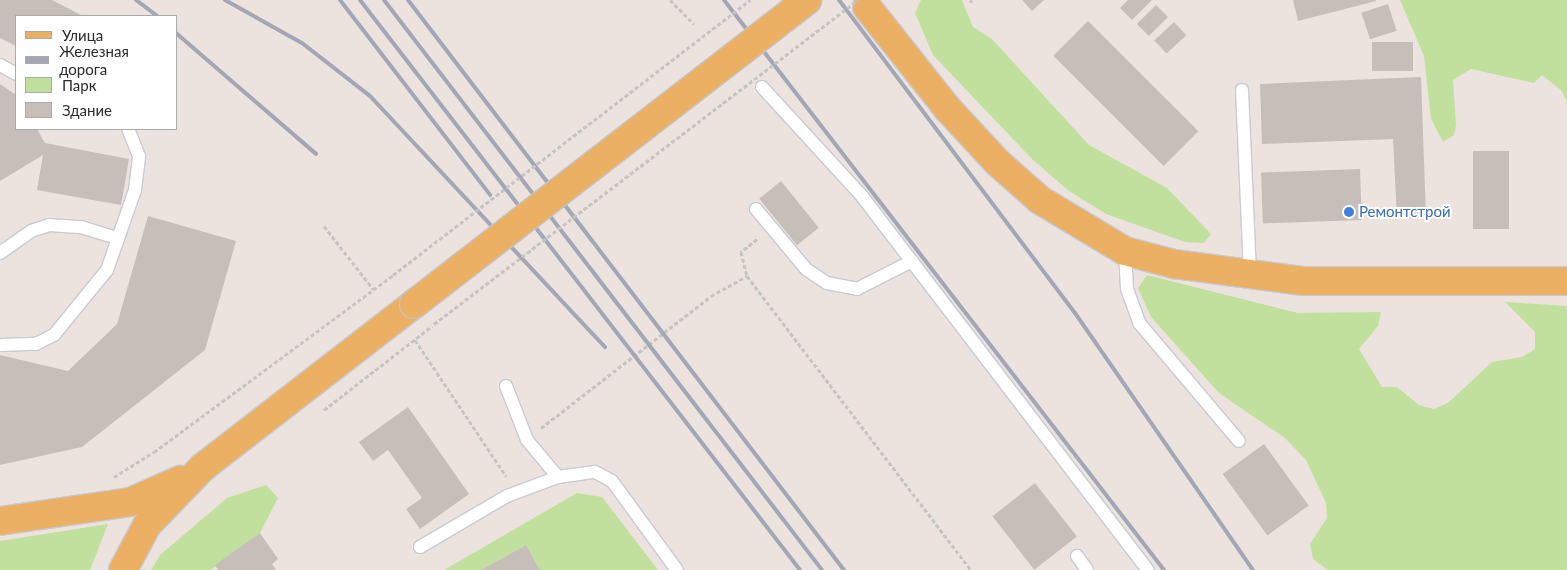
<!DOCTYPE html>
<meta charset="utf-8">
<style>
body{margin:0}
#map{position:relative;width:1567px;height:570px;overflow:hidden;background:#ece3de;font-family:Lato,sans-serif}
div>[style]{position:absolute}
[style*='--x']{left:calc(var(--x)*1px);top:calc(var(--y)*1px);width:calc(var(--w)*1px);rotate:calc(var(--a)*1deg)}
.green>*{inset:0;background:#c1e09d}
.building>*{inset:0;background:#c5beb9;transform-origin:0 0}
.path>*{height:3px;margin-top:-1.5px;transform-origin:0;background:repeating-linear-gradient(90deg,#c4c4c4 0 4px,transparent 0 6.5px)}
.roads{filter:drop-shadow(1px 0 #c6cbd4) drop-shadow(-1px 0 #c6cbd4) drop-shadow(0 1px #c6cbd4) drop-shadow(0 -1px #c6cbd4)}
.service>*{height:12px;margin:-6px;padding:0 6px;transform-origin:6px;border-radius:6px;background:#fff}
.primary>*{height:28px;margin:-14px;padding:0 14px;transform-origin:14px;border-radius:14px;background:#ebb064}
.rail>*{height:4px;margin:-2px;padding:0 2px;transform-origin:2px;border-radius:2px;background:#a1a7b4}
.path-bridge>*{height:3px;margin-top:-1.5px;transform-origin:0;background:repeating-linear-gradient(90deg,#c4c4c4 0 4px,transparent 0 6.5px)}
.bridges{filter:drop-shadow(1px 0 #c4c4c4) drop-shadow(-1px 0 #c4c4c4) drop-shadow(0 1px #c4c4c4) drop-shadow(0 -1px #c4c4c4)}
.primary-bridge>*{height:28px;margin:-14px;padding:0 14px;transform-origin:14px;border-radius:14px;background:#ebb064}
.dots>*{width:14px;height:14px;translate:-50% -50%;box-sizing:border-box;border:2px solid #fff;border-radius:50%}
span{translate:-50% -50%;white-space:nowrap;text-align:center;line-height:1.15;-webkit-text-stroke:4px #fff;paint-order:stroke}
.shop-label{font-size:15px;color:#366cbe}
.left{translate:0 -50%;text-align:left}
.legend{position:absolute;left:15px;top:15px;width:162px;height:115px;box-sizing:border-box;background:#fff;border:1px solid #aaa;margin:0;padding:6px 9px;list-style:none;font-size:15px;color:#2b2b2b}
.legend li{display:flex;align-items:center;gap:10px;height:25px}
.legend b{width:25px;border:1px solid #aaa}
</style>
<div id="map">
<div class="green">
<i style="clip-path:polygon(921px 0,962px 0,973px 27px,992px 39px,1089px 145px,1167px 188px,1211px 234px,1204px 243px,1185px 242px,1106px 214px,1069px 191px,1033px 160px,933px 55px,915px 13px)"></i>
<i style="clip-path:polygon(1400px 0,1567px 0,1567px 103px,1562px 91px,1542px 75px,1534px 83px,1471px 69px,1453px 80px,1456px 125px,1454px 135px,1443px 142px,1431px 119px,1424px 56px)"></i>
<i style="clip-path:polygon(1147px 275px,1298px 313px,1381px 312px,1378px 326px,1359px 349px,1382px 387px,1397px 387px,1419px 405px,1434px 409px,1448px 403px,1492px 362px,1522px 357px,1535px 349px,1535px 332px,1505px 302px,1567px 306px,1567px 570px,1328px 570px,1313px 559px,1310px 544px,1327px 518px,1326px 503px,1306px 460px,1285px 438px,1219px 393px,1151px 317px,1138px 288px)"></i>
<i style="clip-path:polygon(266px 485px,278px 498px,260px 533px,211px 570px,151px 570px,160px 555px,227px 498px)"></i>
<i style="clip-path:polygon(577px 493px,602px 497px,658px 570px,540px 570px,526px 545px,481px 570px,444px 570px)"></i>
<i style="clip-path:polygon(108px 524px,90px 570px,0 570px,0 541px)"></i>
</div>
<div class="building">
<i style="clip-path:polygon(0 0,52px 0,83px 16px,16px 16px,16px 46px,0 38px)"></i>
<i style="clip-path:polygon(1022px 0,1044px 0,1032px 11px)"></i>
<i style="clip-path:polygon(1128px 0,1152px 0,1132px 20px,1120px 8px)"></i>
<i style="clip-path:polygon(1293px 0,1376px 0,1376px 1px,1298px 21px)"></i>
<i style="left:1388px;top:4px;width:28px;height:28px;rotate:72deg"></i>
<i style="left:1156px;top:5px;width:17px;height:27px;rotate:45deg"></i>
<i style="left:1088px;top:21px;width:156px;height:49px;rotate:45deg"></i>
<i style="left:1174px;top:22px;width:18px;height:27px;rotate:47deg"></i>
<i style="left:1372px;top:42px;width:41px;height:29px"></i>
<i style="clip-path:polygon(1421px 77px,1426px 218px,1397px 219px,1393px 139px,1262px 144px,1260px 84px)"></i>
<i style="clip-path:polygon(0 84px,16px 95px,16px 129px,37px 129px,45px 143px,129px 159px,121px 205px,37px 190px,43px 155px,0 181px)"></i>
<i style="left:1473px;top:151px;width:36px;height:78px"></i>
<i style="left:1360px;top:169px;width:51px;height:99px;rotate:88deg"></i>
<i style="left:781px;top:181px;width:60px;height:28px;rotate:51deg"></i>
<i style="clip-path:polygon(148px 216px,236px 241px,205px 350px,82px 447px,0 465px,0 355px,68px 371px,117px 324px)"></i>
<i style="clip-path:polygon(408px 407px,469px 494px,420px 529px,406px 509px,422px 498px,388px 450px,373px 461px,359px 442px)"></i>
<i style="left:1264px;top:444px;width:76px;height:51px;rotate:54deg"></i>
<i style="left:1035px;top:483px;width:68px;height:54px;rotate:52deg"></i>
<i style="clip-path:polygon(260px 533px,278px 559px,272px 564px,276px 570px,218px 570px,215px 565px)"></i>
<i style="clip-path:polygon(526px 545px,540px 570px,481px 570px)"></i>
</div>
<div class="path">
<i style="--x:670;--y:0;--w:34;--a:45"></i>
<i style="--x:970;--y:0;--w:3;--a:45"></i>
<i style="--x:324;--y:226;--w:80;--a:52.1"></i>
<i style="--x:757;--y:239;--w:21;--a:141"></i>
<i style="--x:741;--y:252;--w:25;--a:76"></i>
<i style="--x:747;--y:276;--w:370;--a:52.7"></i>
<i style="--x:415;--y:340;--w:164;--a:56.2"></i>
<i style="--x:324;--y:410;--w:137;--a:-37.9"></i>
<i style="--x:541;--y:428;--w:215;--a:-37.8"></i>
<i style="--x:711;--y:296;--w:41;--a:-29.1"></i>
<i style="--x:114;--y:477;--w:47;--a:-32"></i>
<i style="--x:154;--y:452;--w:297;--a:-36.5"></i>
</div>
<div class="roads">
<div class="service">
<i style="--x:0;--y:65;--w:18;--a:29"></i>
<i style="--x:762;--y:87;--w:147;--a:47.5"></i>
<i style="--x:861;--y:195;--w:472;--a:52.6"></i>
<i style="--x:1242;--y:90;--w:186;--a:87.5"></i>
<i style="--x:756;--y:209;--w:78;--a:50.2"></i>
<i style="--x:806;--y:269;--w:25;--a:34"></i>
<i style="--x:827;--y:283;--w:31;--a:11"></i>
<i style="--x:857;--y:289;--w:62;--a:-27"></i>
<i style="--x:1125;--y:251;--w:38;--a:87"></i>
<i style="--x:1127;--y:289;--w:37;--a:70"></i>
<i style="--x:1140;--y:324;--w:153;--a:49.8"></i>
<i style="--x:0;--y:253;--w:38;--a:-35"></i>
<i style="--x:31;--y:231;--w:19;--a:-18"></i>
<i style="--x:49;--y:225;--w:32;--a:4"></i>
<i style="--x:81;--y:227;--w:39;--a:17"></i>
<i style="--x:0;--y:345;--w:36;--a:-2"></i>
<i style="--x:36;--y:344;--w:20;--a:-27"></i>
<i style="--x:54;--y:335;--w:84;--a:-50.8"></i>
<i style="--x:107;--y:270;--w:85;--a:-70.7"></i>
<i style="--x:135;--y:190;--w:34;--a:-83"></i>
<i style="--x:139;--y:156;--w:29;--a:-112"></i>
<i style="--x:506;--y:386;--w:58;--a:68.7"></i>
<i style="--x:527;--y:440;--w:48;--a:50"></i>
<i style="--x:420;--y:547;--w:101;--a:-30.4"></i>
<i style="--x:507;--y:496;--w:54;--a:-20.4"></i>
<i style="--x:558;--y:477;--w:37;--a:-8"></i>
<i style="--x:595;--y:472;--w:19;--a:28"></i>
<i style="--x:612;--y:481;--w:110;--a:53.9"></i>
<i style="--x:1077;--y:556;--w:17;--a:54"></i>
</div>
<div class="primary">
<i style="--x:867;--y:7;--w:129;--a:51.6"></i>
<i style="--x:947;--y:108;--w:74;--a:47.2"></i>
<i style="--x:997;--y:162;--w:57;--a:41.5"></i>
<i style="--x:1040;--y:200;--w:99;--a:31"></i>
<i style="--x:1125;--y:251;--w:51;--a:14.9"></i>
<i style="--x:1174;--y:264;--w:131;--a:7.5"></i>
<i style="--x:1304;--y:281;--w:263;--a:0"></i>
<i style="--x:0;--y:521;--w:131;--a:-8.3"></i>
<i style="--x:130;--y:502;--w:55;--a:-23.7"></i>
<i style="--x:123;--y:570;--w:51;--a:-61.9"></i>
<i style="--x:147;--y:525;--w:81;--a:-46"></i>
<i style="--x:203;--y:467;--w:267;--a:-37.7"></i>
</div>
</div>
<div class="rail">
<i style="--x:136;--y:0;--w:26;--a:37"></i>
<i style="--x:225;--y:0;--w:88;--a:29.2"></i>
<i style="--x:302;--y:43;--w:86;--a:37.9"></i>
<i style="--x:370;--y:96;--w:344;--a:46.9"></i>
<i style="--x:340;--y:0;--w:246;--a:52.4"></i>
<i style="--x:360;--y:0;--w:720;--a:52.33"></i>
<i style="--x:384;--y:0;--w:719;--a:52.46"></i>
<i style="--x:408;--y:0;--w:718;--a:52.59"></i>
<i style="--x:724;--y:0;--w:720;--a:52.33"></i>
<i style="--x:839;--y:0;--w:392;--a:53"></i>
<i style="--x:1075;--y:313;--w:313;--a:55.3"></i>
<i style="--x:176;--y:33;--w:185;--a:40.8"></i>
</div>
<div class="path-bridge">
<i style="--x:393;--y:275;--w:451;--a:-37.6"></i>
<i style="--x:434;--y:324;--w:534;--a:-37.39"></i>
</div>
<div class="bridges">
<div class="primary-bridge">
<i style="--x:414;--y:304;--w:497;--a:-37.7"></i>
</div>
</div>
<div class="dots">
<i style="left:1349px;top:212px;background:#3f7fe0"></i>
</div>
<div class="shop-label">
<span class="left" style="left:1359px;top:212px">Ремонтстрой</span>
</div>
<ul class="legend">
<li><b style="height:6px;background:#ebb064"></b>Улица</li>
<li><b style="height:6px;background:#a1a7b4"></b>Железная дорога</li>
<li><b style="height:14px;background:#c1e09d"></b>Парк</li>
<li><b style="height:14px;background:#c5beb9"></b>Здание</li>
</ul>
</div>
